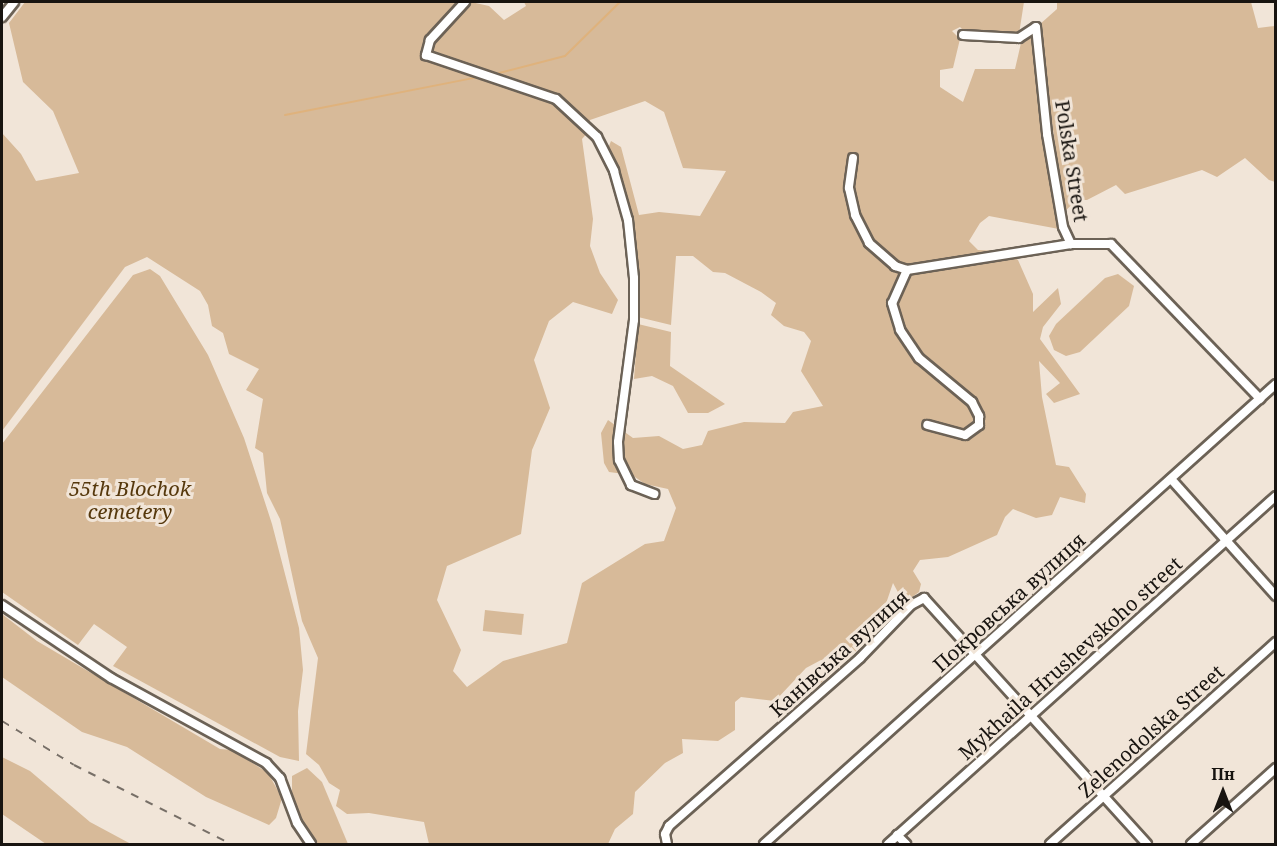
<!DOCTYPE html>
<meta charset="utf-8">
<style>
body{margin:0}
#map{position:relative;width:1277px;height:846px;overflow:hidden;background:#f1e5d8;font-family:"Noto Serif",serif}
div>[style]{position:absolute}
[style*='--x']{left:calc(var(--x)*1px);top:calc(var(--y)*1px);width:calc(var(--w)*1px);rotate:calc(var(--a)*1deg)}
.green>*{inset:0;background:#d7ba99;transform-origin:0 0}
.stream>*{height:2px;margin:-1px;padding:0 1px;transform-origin:1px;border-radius:1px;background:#dfb27c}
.roads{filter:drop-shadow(2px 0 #6c6256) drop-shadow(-2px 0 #6c6256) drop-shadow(0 2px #6c6256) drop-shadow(0 -2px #6c6256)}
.minor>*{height:8px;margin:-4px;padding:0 4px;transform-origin:4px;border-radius:4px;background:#fff}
.rail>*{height:2px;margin-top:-1px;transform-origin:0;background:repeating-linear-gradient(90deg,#776f67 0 8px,transparent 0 16px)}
span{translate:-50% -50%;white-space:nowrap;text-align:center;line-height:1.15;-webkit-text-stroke:6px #f1e5d8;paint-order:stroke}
.street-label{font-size:20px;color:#181410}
.park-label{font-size:20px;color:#56380c;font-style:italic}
.frame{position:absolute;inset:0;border:3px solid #181410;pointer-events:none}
.north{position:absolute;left:1193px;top:762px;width:60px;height:60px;-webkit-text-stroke:4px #f1e5d8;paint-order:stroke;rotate:0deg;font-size:16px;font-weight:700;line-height:24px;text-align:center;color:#181410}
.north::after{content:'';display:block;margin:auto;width:21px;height:27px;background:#181410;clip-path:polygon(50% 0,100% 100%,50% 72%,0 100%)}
</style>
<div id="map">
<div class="green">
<i style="clip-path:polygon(evenodd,25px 2px,460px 2px,423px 43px,422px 57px,444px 67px,442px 59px,430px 54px,431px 48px,471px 2px,489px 6px,504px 20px,526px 6px,524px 2px,1024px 2px,1019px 34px,965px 32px,960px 27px,952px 31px,960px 39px,953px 68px,940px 70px,940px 87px,963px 102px,975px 69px,1015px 69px,1021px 43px,1034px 35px,1059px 229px,989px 216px,980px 223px,969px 241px,978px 250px,1006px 251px,1018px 260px,1033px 294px,1033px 312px,1058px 288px,1061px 304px,1043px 327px,1040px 339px,1080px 394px,1054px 403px,1046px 394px,1060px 383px,1039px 361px,1042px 397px,1056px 465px,1069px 467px,1086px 494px,1085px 503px,1060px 497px,1052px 515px,1036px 518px,1013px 509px,1005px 517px,997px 535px,948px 557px,920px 560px,913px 571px,921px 584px,919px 592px,908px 600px,900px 596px,893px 583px,876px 633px,814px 689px,811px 684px,832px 662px,821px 660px,806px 668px,775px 701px,741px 697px,735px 702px,735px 730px,718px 741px,682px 739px,683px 753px,665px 763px,635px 792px,633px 814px,615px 829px,608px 844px,429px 844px,424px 822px,369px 813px,347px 814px,336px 806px,340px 790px,329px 783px,319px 765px,306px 754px,318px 658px,302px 621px,280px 519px,267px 493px,263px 453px,255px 448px,263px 399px,246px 390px,259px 369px,229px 354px,223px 333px,212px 326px,208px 305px,200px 291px,147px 257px,125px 267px,2px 431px,2px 133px,21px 154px,36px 181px,79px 173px,53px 111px,23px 82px,9px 23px,25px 2px,645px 101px,664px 112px,683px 168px,726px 171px,700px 216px,659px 212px,639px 215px,621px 147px,611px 141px,607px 151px,632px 216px,638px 317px,671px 325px,676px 256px,693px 256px,713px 272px,725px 273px,761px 292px,776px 303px,771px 315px,784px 326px,804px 332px,811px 341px,801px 371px,823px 406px,793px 412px,785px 423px,744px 422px,708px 431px,702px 445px,683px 449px,659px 436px,633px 438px,608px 420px,601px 433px,604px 463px,609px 472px,632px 475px,645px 484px,668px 489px,676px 508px,664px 541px,645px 544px,582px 583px,567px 643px,503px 661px,467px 687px,453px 671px,461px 650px,437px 600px,447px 566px,521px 534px,532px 450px,550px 408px,534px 360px,549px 321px,573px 302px,612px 314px,618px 300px,600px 273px,590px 246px,593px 219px,582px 139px,589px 131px,590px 120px,645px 101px)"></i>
<i style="clip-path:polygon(1057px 2px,1251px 2px,1258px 28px,1275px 26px,1275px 182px,1269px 180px,1245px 158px,1217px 177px,1202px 170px,1125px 194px,1116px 185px,1087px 200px,1077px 200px,1064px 212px,1039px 25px,1057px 9px)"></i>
<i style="clip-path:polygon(150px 269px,160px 276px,208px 355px,244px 438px,272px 524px,299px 628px,303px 670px,298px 711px,299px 761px,280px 757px,113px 666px,127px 647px,94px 624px,78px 645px,2px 592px,2px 444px,133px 275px)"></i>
<i style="clip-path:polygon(1118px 274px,1134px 286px,1129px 306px,1080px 352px,1066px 356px,1054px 350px,1049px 336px,1056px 324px,1105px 278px)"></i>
<i style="clip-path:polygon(638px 324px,671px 332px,670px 366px,725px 404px,708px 413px,688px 413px,673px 386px,652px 376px,634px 379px)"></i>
<i style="left:485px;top:610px;width:39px;height:21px;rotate:6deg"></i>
<i style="clip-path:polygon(2px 614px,37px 641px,220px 749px,232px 750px,268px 773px,282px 798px,276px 818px,269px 825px,206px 797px,127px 747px,82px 732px,2px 677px)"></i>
<i style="clip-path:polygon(2px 757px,30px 771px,90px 822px,131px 844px,46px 844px,2px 814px)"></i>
<i style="clip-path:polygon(307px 768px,322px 782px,348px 844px,318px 844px,305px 827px,292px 797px,292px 776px)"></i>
</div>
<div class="stream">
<i style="--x:499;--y:73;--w:68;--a:-14.4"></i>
<i style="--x:565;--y:56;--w:77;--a:-44.5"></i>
<i style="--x:285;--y:115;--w:198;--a:-11.1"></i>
</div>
<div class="roads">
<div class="minor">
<i style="--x:465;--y:2;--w:52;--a:132.6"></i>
<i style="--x:430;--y:40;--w:16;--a:105"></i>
<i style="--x:426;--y:55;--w:137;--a:18.7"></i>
<i style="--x:556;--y:99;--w:56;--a:42.8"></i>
<i style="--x:597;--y:137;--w:38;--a:63"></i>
<i style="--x:614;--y:171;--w:51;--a:74.1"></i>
<i style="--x:628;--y:220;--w:58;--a:84.1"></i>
<i style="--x:634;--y:278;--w:42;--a:90"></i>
<i style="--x:634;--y:320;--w:123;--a:97.5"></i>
<i style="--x:618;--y:442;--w:18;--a:87"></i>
<i style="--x:619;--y:460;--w:28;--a:64"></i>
<i style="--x:631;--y:485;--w:25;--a:21"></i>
<i style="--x:2;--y:17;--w:19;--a:-51"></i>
<i style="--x:963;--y:35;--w:56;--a:3.1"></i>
<i style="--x:1019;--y:38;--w:20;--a:-33"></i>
<i style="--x:1036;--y:27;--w:108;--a:84.1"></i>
<i style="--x:1047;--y:134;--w:94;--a:80.2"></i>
<i style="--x:1063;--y:227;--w:19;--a:65"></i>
<i style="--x:853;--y:158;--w:30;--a:98"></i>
<i style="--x:849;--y:188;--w:28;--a:77"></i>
<i style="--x:855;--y:215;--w:31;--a:63"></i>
<i style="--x:869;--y:243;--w:35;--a:41"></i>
<i style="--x:895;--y:266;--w:13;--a:18"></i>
<i style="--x:907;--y:270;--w:166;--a:-9"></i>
<i style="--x:1071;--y:244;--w:40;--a:0"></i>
<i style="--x:1111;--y:244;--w:215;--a:46.1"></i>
<i style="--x:907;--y:270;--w:36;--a:114"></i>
<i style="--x:892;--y:303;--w:28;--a:73"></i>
<i style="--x:900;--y:330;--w:34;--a:56"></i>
<i style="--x:919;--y:358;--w:69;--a:39.7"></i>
<i style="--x:972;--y:402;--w:16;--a:63"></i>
<i style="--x:979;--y:416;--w:9;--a:90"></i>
<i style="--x:979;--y:425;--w:17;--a:144"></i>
<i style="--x:965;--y:435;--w:39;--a:-165"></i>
<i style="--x:1171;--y:479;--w:157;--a:48.1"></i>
<i style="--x:2;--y:605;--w:131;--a:33.8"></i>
<i style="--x:111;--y:678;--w:177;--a:28.7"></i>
<i style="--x:266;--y:763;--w:21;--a:47"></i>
<i style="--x:280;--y:778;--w:48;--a:69.3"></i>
<i style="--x:297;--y:823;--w:25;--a:56"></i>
<i style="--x:897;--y:835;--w:13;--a:45"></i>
<i style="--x:667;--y:844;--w:10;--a:-101"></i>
<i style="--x:665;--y:834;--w:9;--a:-63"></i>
<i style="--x:669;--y:826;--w:254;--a:-41.3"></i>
<i style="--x:860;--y:658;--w:74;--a:-46.1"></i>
<i style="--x:911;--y:605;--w:15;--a:-28"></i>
<i style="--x:924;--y:598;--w:332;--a:47.8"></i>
<i style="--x:764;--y:844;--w:688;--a:-41.94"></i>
<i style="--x:888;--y:844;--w:521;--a:-41.89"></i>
<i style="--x:1050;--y:844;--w:303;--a:-41.8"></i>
<i style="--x:1191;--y:844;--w:114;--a:-41.8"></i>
</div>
</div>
<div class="rail">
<i style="--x:2;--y:721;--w:84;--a:31.4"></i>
<i style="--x:74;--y:765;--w:176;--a:26.7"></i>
</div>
<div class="street-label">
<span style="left:1072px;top:161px;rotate:81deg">Polska Street</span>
<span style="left:1009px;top:602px;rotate:-42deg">Покровська вулиця</span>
<span style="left:839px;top:653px;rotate:-42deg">Канівська вулиця</span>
<span style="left:1070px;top:658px;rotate:-42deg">Mykhaila Hrushevskoho street</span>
<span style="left:1151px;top:731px;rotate:-42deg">Zelenodolska Street</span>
</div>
<div class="park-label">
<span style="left:130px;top:500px">55th Blochok<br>cemetery</span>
</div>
<div class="frame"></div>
<div class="north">Пн</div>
</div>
